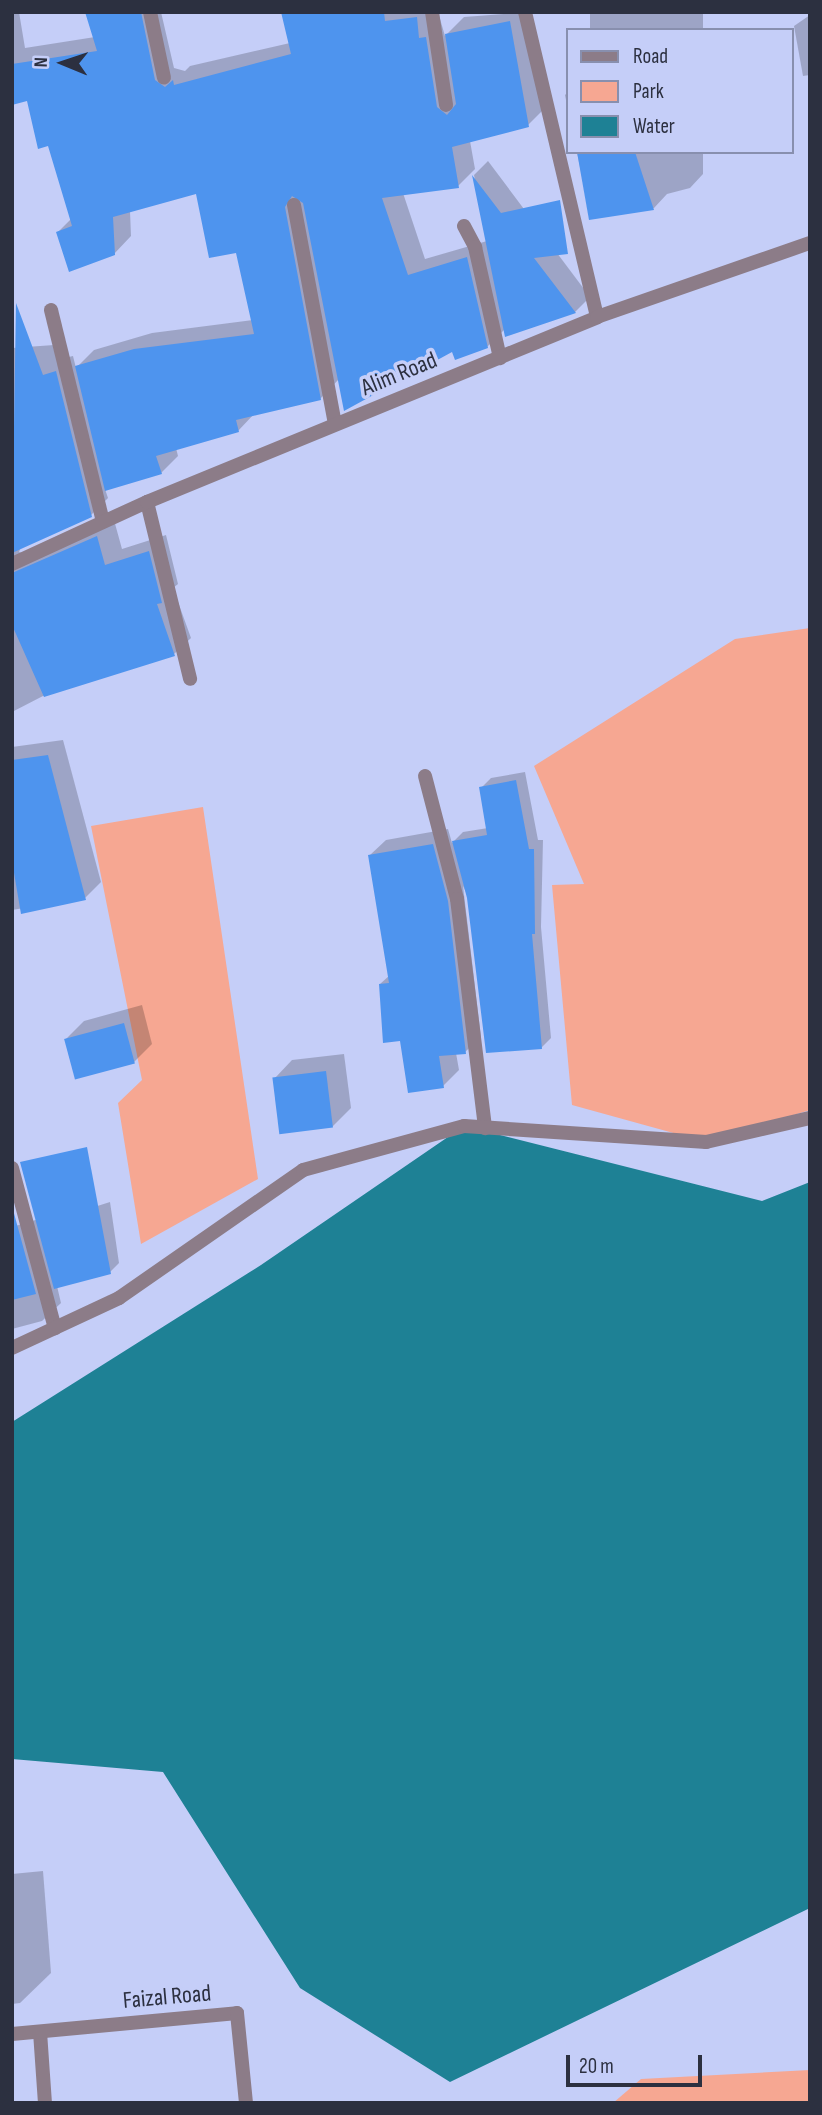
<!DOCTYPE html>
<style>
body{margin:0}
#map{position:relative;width:822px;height:2115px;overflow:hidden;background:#c5cef8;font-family:"Sofia Sans Condensed",sans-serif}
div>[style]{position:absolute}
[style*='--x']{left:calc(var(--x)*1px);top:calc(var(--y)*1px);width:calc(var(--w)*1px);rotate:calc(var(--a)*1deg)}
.green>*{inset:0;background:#f6a792}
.water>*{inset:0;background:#1e8195}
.shadow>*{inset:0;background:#0003;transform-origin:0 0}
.building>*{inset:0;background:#4e94ee;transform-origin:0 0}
.street>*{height:14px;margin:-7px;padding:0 7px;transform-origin:7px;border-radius:7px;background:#8c7c88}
span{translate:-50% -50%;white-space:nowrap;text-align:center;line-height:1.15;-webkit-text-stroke:7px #c5cef8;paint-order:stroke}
.street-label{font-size:24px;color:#2c3040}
.frame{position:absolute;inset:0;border:14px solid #2c3040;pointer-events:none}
.legend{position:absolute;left:566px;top:28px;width:228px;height:126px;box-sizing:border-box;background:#c5cef8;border:2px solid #888fae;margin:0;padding:9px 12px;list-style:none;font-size:21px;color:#2c3040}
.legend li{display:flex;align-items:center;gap:14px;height:35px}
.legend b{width:35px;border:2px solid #888fae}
.north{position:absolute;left:28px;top:28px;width:70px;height:70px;-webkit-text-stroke:5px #c5cef8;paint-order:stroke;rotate:272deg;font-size:19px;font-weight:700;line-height:28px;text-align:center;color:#2c3040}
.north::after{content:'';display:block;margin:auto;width:24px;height:32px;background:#2c3040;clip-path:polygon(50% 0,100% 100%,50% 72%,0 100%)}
.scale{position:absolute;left:566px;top:2055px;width:136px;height:32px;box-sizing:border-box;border:4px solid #2c3040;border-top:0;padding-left:9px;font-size:21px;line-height:24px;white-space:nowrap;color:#2c3040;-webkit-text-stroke:5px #c5cef8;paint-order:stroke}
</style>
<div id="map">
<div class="green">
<i style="clip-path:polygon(810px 628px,810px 1110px,706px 1142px,572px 1105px,552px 885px,584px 884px,534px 766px,735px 639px)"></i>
<i style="clip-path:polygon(203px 807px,258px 1179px,141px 1244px,118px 1103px,142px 1080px,91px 826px)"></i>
<i style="clip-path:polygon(810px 2070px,810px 2103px,613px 2103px,641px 2079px)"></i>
</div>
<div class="water">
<i style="clip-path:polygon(464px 1126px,762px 1201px,810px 1182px,810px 1908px,450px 2082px,300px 1988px,163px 1772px,12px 1759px,12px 1422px,261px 1265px)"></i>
</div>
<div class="shadow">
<i style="clip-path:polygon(12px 12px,19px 12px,25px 48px,95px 37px,87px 12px,161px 12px,174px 68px,185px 71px,190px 66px,290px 43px,283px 12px,438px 12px,445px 36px,464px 17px,528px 12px,545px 108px,528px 125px,470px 141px,475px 169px,458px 186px,403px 193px,425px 259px,487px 241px,474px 175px,488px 161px,590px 297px,575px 312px,505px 329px,487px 347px,453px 350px,339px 379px,320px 399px,255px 413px,238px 431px,176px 448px,178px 456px,161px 473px,105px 489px,108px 498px,91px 515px,21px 547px,19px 552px,34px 557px,114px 520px,122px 549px,166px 535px,178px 584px,173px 588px,191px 638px,174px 654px,43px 696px,12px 712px,12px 348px,54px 345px,60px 359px,73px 356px,76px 368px,94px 350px,152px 333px,253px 320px,237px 251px,198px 192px,130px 211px,131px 236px,114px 254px,58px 232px,72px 218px,49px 144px,28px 98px,12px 103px)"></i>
<i style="left:590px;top:12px;width:113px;height:19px"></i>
<i style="clip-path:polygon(810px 15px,810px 75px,803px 76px,794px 26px)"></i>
<i style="clip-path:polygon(568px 92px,568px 110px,565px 95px)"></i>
<i style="clip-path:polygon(577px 152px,703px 152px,703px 174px,690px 188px,667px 194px,654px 208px,590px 218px)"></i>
<i style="clip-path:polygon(63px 740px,101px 882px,85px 898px,12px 910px,12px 747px)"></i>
<i style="clip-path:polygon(525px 772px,538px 840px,543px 840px,541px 927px,551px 1038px,541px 1048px,463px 886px,481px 1037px,465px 1052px,456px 1053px,459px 1070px,443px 1086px,402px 1039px,380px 984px,390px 975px,370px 855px,386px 840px,448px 829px,452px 843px,463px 832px,488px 828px,481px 788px,491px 778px)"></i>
<i style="clip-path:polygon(142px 1005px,152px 1044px,134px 1062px,66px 1039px,84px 1021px)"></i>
<i style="clip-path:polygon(344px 1054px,351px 1108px,332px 1127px,274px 1079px,292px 1060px)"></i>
<i style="clip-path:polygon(110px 1202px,119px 1263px,110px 1272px,57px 1286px,61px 1303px,42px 1321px,12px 1329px,12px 1227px,39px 1219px,50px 1221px)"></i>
<i style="clip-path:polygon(43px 1871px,51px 1973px,20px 2003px,12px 2004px,12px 1874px)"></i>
</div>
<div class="building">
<i style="clip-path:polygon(85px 12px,141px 12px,155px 80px,165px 87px,173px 80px,174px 85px,291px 54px,281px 12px,384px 12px,385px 21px,417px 17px,419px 38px,426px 37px,437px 107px,447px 115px,456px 104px,445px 34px,510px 21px,529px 127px,452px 147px,459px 188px,382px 198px,408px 275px,467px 257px,488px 348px,455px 360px,452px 352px,344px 411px,303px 203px,292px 196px,285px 207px,321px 400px,236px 420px,239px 432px,156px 456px,162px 474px,105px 491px,75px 366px,134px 349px,254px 334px,236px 253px,209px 258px,196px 194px,113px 217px,115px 255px,69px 272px,56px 232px,72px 226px,48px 146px,38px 149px,27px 101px,12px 105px,12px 64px,97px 51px)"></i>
<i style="clip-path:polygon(577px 152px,635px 152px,654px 210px,589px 220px)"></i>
<i style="clip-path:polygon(472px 175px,501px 213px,560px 200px,568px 254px,534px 258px,576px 313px,505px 337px)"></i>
<i style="clip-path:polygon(16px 303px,43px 375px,56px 371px,92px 517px,12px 553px)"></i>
<i style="clip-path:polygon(97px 536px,105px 565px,149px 551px,162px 603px,157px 604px,175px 656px,44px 697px,12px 625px,12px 573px)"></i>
<i style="clip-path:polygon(48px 755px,86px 900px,21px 914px,12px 861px,12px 760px)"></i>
<i style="clip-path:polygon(516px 780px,529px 849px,534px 849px,535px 934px,532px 934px,542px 1049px,486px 1053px,467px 898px,452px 841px,487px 835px,479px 787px)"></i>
<i style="clip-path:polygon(433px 844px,448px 901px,466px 1054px,439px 1056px,444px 1088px,408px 1093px,400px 1041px,383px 1043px,379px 984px,389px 983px,368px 855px)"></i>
<i style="left:124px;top:1023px;width:42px;height:62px;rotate:75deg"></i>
<i style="left:326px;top:1071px;width:57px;height:54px;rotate:83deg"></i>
<i style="clip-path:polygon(87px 1147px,111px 1274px,54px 1289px,20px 1162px)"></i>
<i style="clip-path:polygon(12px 1206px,36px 1294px,12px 1300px)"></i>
</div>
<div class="street">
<i style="--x:150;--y:12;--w:67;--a:78"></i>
<i style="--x:432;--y:12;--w:94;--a:81.4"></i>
<i style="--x:525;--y:12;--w:313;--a:76.7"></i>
<i style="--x:294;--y:205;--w:223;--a:79.4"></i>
<i style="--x:464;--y:226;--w:24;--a:62"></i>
<i style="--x:475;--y:247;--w:114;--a:77.3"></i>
<i style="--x:51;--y:310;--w:218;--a:76.2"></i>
<i style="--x:147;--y:502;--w:182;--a:76.3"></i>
<i style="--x:12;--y:564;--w:149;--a:-24.7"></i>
<i style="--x:147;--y:502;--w:487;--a:-22.3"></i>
<i style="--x:597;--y:317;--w:225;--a:-19.2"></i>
<i style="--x:425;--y:776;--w:127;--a:75.4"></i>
<i style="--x:457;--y:899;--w:231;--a:83"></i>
<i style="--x:12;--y:1168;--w:166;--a:75"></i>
<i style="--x:12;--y:1348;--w:118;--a:-25"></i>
<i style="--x:119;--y:1298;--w:224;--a:-34.8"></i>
<i style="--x:303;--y:1170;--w:167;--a:-15.3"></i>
<i style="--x:464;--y:1126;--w:243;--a:3.8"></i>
<i style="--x:706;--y:1142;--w:107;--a:-13"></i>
<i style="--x:40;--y:2032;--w:71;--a:86"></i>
<i style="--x:12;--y:2034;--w:226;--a:-5.3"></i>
<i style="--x:237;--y:2013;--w:90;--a:84.3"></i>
</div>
<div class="street-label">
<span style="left:399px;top:374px;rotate:-22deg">Alim Road</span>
<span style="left:167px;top:1997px;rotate:-5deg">Faizal Road</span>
</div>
<div class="frame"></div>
<ul class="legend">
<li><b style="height:9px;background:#8c7c88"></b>Road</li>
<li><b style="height:19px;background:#f6a792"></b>Park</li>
<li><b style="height:19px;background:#1e8195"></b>Water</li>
</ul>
<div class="north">N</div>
<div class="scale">20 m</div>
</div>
